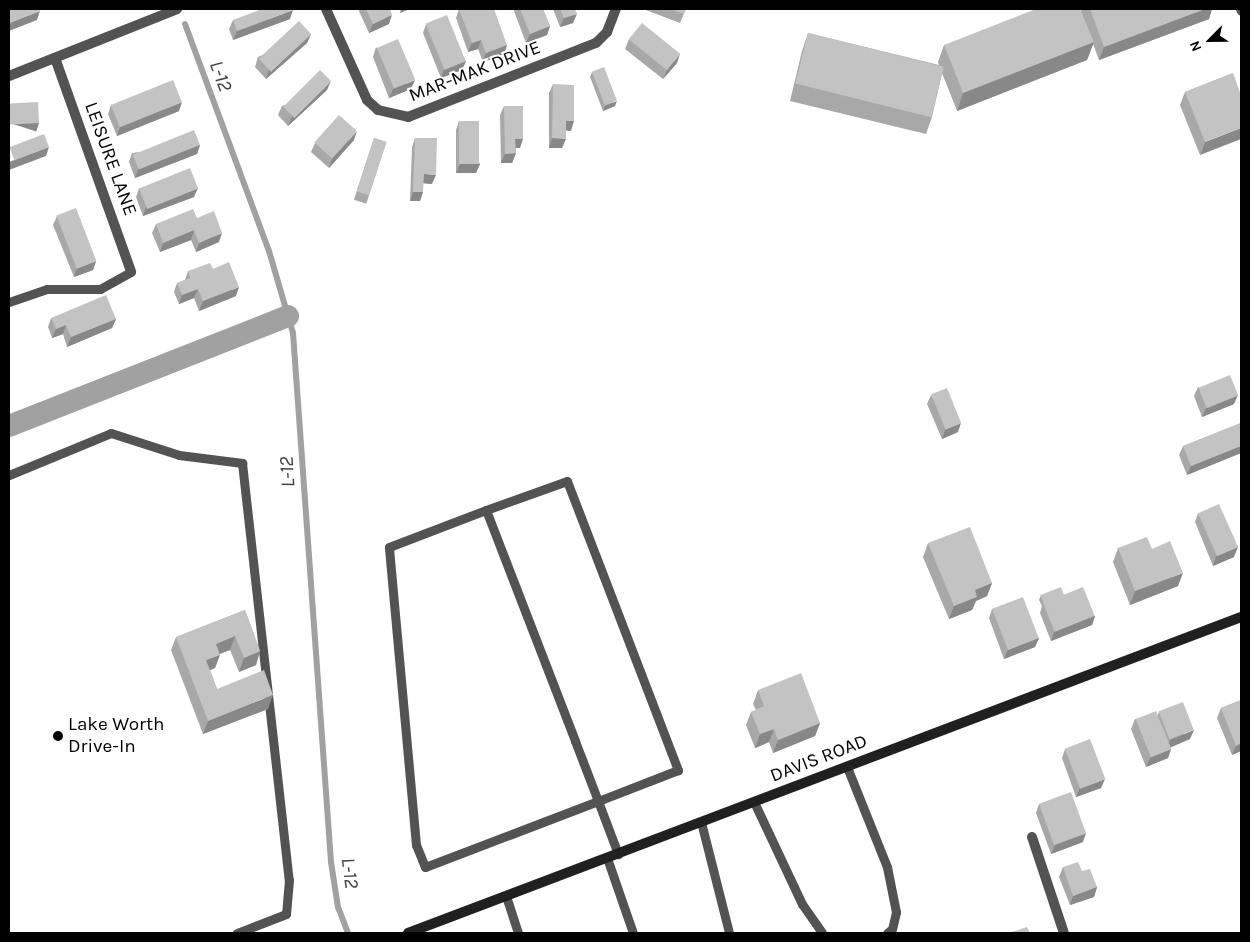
<!DOCTYPE html>
<style>
body{margin:0}
#map{position:relative;width:1250px;height:942px;overflow:hidden;background:#fff;font-family:Karla,sans-serif}
div>[style]{position:absolute}
[style*='--x']{left:calc(var(--x)*1px);top:calc(var(--y)*1px);width:calc(var(--w)*1px);rotate:calc(var(--a)*1deg)}
.stream>*{height:6px;margin:-3px;padding:0 3px;transform-origin:3px;border-radius:3px;background:#a1a1a1}
.canal>*{height:22px;margin:-11px;padding:0 11px;transform-origin:11px;border-radius:11px;background:#a1a1a1}
.lane>*{height:9px;margin:-4.5px;padding:0 4.5px;transform-origin:4.5px;border-radius:4.5px;background:#535353}
.street>*{height:10px;margin:-5px;padding:0 5px;transform-origin:5px;border-radius:5px;background:#535353}
.secondary>*{height:10px;margin:-5px;padding:0 5px;transform-origin:5px;border-radius:5px;background:#202020}
.wall>*{inset:0;background:#a8a8a8;transform-origin:0 0}
.shaded-wall>*{inset:0;background:#888;transform-origin:0 0}
.building>*{inset:0;background:#c3c3c3;transform-origin:0 0}
.dots>*{width:14px;height:14px;translate:-50% -50%;box-sizing:border-box;border:2px solid #fff;border-radius:50%}
span{translate:-50% -50%;white-space:nowrap;text-align:center;line-height:1.15;-webkit-text-stroke:4px #fff;paint-order:stroke}
.street-label{font-size:19px;color:#000}
.poi-label{font-size:19px;color:#000}
.left{translate:0 -50%;text-align:left}
.water-label{font-size:20px;color:#424242;font-style:italic}
.frame{position:absolute;inset:0;border:10px solid #000;pointer-events:none}
.north{position:absolute;left:1185px;top:15px;width:50px;height:50px;-webkit-text-stroke:4px #fff;paint-order:stroke;rotate:247deg;font-size:14px;font-weight:700;line-height:20px;text-align:center;color:#000}
.north::after{content:'';display:block;margin:auto;width:18px;height:22px;background:#000;clip-path:polygon(50% 0,100% 100%,50% 72%,0 100%)}
</style>
<div id="map">
<div class="stream">
<i style="--x:185;--y:24;--w:242;--a:69.7"></i>
<i style="--x:269;--y:251;--w:85;--a:73.7"></i>
<i style="--x:293;--y:333;--w:530;--a:85.89"></i>
<i style="--x:331;--y:862;--w:46;--a:81.2"></i>
<i style="--x:338;--y:907;--w:28;--a:69"></i>
</div>
<div class="canal">
<i style="--x:9;--y:426;--w:300;--a:-21.5"></i>
</div>
<div class="lane">
<i style="--x:1240;--y:9;--w:2;--a:63"></i>
<i style="--x:9;--y:302;--w:40;--a:-18.9"></i>
<i style="--x:47;--y:289;--w:53;--a:0"></i>
<i style="--x:100;--y:289;--w:35;--a:-29"></i>
<i style="--x:9;--y:475;--w:110;--a:-22.4"></i>
<i style="--x:111;--y:433;--w:71;--a:17.9"></i>
<i style="--x:179;--y:455;--w:64;--a:7.2"></i>
<i style="--x:242;--y:463;--w:420;--a:83.6"></i>
<i style="--x:289;--y:880;--w:34;--a:95"></i>
<i style="--x:286;--y:914;--w:53;--a:158.8"></i>
<i style="--x:486;--y:510;--w:86;--a:-19.7"></i>
<i style="--x:567;--y:481;--w:310;--a:69"></i>
<i style="--x:678;--y:770;--w:86;--a:158.8"></i>
<i style="--x:598;--y:801;--w:185;--a:159.1"></i>
<i style="--x:425;--y:867;--w:24;--a:-112"></i>
<i style="--x:416;--y:845;--w:299;--a:-95.2"></i>
<i style="--x:389;--y:547;--w:104;--a:-20.9"></i>
<i style="--x:486;--y:510;--w:248;--a:68.9"></i>
<i style="--x:575;--y:741;--w:64;--a:69"></i>
<i style="--x:598;--y:801;--w:57;--a:69.3"></i>
<i style="--x:847;--y:767;--w:108;--a:68.2"></i>
<i style="--x:887;--y:867;--w:46;--a:78.7"></i>
<i style="--x:896;--y:912;--w:17;--a:103"></i>
<i style="--x:892;--y:929;--w:6;--a:141"></i>
<i style="--x:754;--y:802;--w:113;--a:64.8"></i>
<i style="--x:802;--y:904;--w:35;--a:55"></i>
<i style="--x:701;--y:822;--w:114;--a:75.8"></i>
<i style="--x:607;--y:858;--w:79;--a:70.9"></i>
<i style="--x:506;--y:896;--w:39;--a:72"></i>
</div>
<div class="street">
<i style="--x:326;--y:9;--w:100;--a:65.7"></i>
<i style="--x:367;--y:100;--w:15;--a:42"></i>
<i style="--x:378;--y:110;--w:31;--a:13"></i>
<i style="--x:408;--y:117;--w:202;--a:-21.5"></i>
<i style="--x:596;--y:43;--w:16;--a:-45"></i>
<i style="--x:607;--y:32;--w:25;--a:-69"></i>
<i style="--x:55;--y:58;--w:227;--a:70.4"></i>
<i style="--x:9;--y:76;--w:181;--a:-21.7"></i>
<i style="--x:1032;--y:837;--w:101;--a:71.6"></i>
</div>
<div class="secondary">
<i style="--x:408;--y:933;--w:891;--a:-20.77"></i>
</div>
<div class="wall">
<i style="clip-path:polygon(358px 9px,390px 9px,389px 24px,369px 33px)"></i>
<i style="clip-path:polygon(459px 9px,507px 45px,504px 54px,483px 62px,478px 49px,468px 52px,456px 18px)"></i>
<i style="clip-path:polygon(514px 9px,543px 9px,550px 26px,547px 35px,526px 43px,514px 11px)"></i>
<i style="clip-path:polygon(553px 9px,575px 9px,573px 23px,560px 27px)"></i>
<i style="clip-path:polygon(643px 9px,686px 9px,680px 23px)"></i>
<i style="clip-path:polygon(1082px 9px,1212px 9px,1209px 19px,1099px 60px,1093px 44px,1087px 60px,957px 111px,942px 73px,932px 117px,926px 134px,790px 101px,802px 51px,808px 33px,939px 65px,938px 62px,944px 45px,1081px 11px)"></i>
<i style="clip-path:polygon(290px 19px,233px 40px,229px 29px,233px 20px)"></i>
<i style="clip-path:polygon(426px 24px,466px 61px,462px 70px,441px 78px,423px 33px)"></i>
<i style="clip-path:polygon(311px 34px,307px 43px,266px 79px,255px 67px,258px 57px)"></i>
<i style="clip-path:polygon(629px 39px,677px 63px,663px 79px,625px 49px)"></i>
<i style="clip-path:polygon(376px 47px,411px 89px,389px 98px,373px 57px)"></i>
<i style="clip-path:polygon(592px 72px,615px 106px,603px 111px,590px 77px)"></i>
<i style="clip-path:polygon(1233px 73px,1200px 155px,1180px 105px,1185px 92px)"></i>
<i style="clip-path:polygon(553px 84px,571px 131px,566px 130px,562px 148px,549px 148px,549px 93px)"></i>
<i style="clip-path:polygon(327px 90px,288px 126px,278px 115px,282px 106px)"></i>
<i style="clip-path:polygon(111px 105px,179px 111px,117px 136px,108px 114px)"></i>
<i style="clip-path:polygon(504px 106px,520px 148px,516px 148px,516px 153px,512px 163px,501px 163px,500px 115px)"></i>
<i style="clip-path:polygon(459px 121px,480px 164px,476px 173px,456px 173px,456px 130px)"></i>
<i style="left:374px;top:138px;width:13px;height:65px;rotate:18deg"></i>
<i style="clip-path:polygon(415px 138px,432px 184px,423px 183px,423px 192px,420px 201px,410px 201px,412px 147px)"></i>
<i style="clip-path:polygon(354px 140px,329px 168px,311px 152px,315px 143px)"></i>
<i style="clip-path:polygon(200px 145px,197px 154px,135px 178px,129px 162px,132px 153px)"></i>
<i style="clip-path:polygon(139px 188px,194px 197px,143px 216px,136px 197px)"></i>
<i style="clip-path:polygon(57px 216px,96px 261px,93px 270px,74px 277px,53px 225px)"></i>
<i style="clip-path:polygon(197px 218px,219px 242px,196px 252px,191px 240px,160px 252px,152px 233px,156px 224px)"></i>
<i style="clip-path:polygon(213px 269px,236px 296px,199px 311px,194px 298px,179px 304px,174px 292px,177px 283px,185px 280px,188px 271px)"></i>
<i style="clip-path:polygon(51px 318px,116px 319px,112px 328px,67px 347px,63px 334px,52px 338px,48px 327px)"></i>
<i style="clip-path:polygon(1198px 387px,1234px 404px,1202px 417px,1194px 396px)"></i>
<i style="clip-path:polygon(931px 395px,958px 432px,942px 439px,927px 404px)"></i>
<i style="clip-path:polygon(1241px 423px,1241px 453px,1187px 475px,1179px 455px,1183px 446px)"></i>
<i style="clip-path:polygon(1198px 513px,1234px 557px,1213px 566px,1195px 522px)"></i>
<i style="clip-path:polygon(928px 543px,992px 583px,987px 596px,976px 601px,972px 610px,949px 619px,923px 557px)"></i>
<i style="clip-path:polygon(1118px 548px,1152px 549px,1178px 586px,1130px 605px,1113px 562px)"></i>
<i style="clip-path:polygon(1041px 595px,1064px 595px,1095px 616px,1092px 625px,1051px 641px,1040px 613px,1042px 606px,1039px 600px)"></i>
<i style="clip-path:polygon(992px 609px,1039px 638px,1035px 647px,1004px 659px,989px 618px)"></i>
<i style="clip-path:polygon(245px 610px,260px 651px,256px 665px,239px 672px,230px 650px,220px 654px,215px 668px,210px 670px,217px 689px,268px 709px,203px 734px,171px 650px,176px 637px)"></i>
<i style="clip-path:polygon(758px 690px,820px 723px,815px 736px,773px 753px,769px 742px,755px 748px,746px 725px,751px 712px,756px 710px,753px 704px)"></i>
<i style="clip-path:polygon(1241px 700px,1241px 751px,1232px 755px,1217px 718px,1221px 708px)"></i>
<i style="clip-path:polygon(1159px 712px,1190px 739px,1170px 747px,1171px 749px,1168px 758px,1146px 767px,1131px 729px,1135px 719px,1158px 715px)"></i>
<i style="clip-path:polygon(1065px 749px,1101px 788px,1076px 797px,1062px 758px)"></i>
<i style="clip-path:polygon(1039px 804px,1083px 842px,1051px 854px,1036px 813px)"></i>
<i style="clip-path:polygon(1063px 867px,1082px 871px,1097px 887px,1094px 897px,1070px 905px,1059px 877px)"></i>
</div>
<div class="shaded-wall">
<i style="clip-path:polygon(401px 9px,410px 9px,400px 13px)"></i>
<i style="clip-path:polygon(1205px 9px,1212px 9px,1209px 19px,1099px 60px,1104px 47px)"></i>
<i style="clip-path:polygon(293px 10px,290px 19px,233px 40px,237px 31px)"></i>
<i style="clip-path:polygon(40px 11px,37px 20px,9px 31px,9px 23px)"></i>
<i style="clip-path:polygon(577px 14px,573px 23px,560px 27px,564px 18px)"></i>
<i style="clip-path:polygon(392px 15px,389px 24px,369px 33px,373px 24px)"></i>
<i style="clip-path:polygon(550px 26px,547px 35px,526px 43px,530px 34px)"></i>
<i style="clip-path:polygon(311px 34px,307px 43px,266px 79px,269px 70px)"></i>
<i style="clip-path:polygon(481px 40px,478px 49px,468px 52px,472px 43px)"></i>
<i style="clip-path:polygon(1094px 42px,1087px 60px,957px 111px,963px 93px)"></i>
<i style="clip-path:polygon(507px 45px,504px 54px,483px 62px,486px 53px)"></i>
<i style="clip-path:polygon(680px 54px,677px 63px,663px 79px,667px 70px)"></i>
<i style="clip-path:polygon(466px 61px,462px 70px,441px 78px,444px 69px)"></i>
<i style="clip-path:polygon(415px 80px,411px 89px,389px 98px,393px 89px)"></i>
<i style="clip-path:polygon(331px 81px,327px 90px,288px 126px,292px 117px)"></i>
<i style="clip-path:polygon(617px 101px,615px 106px,603px 111px,605px 106px)"></i>
<i style="clip-path:polygon(182px 102px,179px 111px,117px 136px,120px 127px)"></i>
<i style="clip-path:polygon(566px 121px,574px 121px,571px 131px,562px 130px)"></i>
<i style="left:39px;top:123px;width:9px;height:30px;rotate:108deg"></i>
<i style="clip-path:polygon(1241px 128px,1241px 139px,1200px 155px,1205px 142px)"></i>
<i style="clip-path:polygon(357px 131px,354px 140px,329px 168px,332px 159px)"></i>
<i style="clip-path:polygon(552px 138px,566px 139px,562px 148px,549px 148px)"></i>
<i style="clip-path:polygon(515px 139px,523px 139px,520px 148px,512px 148px)"></i>
<i style="clip-path:polygon(200px 145px,197px 154px,135px 178px,138px 169px)"></i>
<i style="clip-path:polygon(49px 147px,46px 156px,9px 170px,9px 162px)"></i>
<i style="clip-path:polygon(516px 153px,512px 163px,501px 163px,505px 154px)"></i>
<i style="clip-path:polygon(460px 164px,480px 164px,476px 173px,456px 173px)"></i>
<i style="clip-path:polygon(424px 174px,436px 175px,432px 184px,420px 183px)"></i>
<i style="clip-path:polygon(198px 188px,194px 197px,143px 216px,146px 207px)"></i>
<i style="clip-path:polygon(413px 192px,423px 192px,420px 201px,410px 201px)"></i>
<i style="clip-path:polygon(194px 230px,191px 240px,160px 252px,163px 243px)"></i>
<i style="clip-path:polygon(222px 233px,219px 242px,196px 252px,199px 243px)"></i>
<i style="clip-path:polygon(96px 261px,93px 270px,74px 277px,77px 268px)"></i>
<i style="clip-path:polygon(239px 287px,236px 296px,199px 311px,203px 301px)"></i>
<i style="clip-path:polygon(198px 289px,194px 298px,179px 304px,182px 295px)"></i>
<i style="clip-path:polygon(116px 319px,112px 328px,67px 347px,71px 337px)"></i>
<i style="clip-path:polygon(66px 325px,63px 334px,52px 338px,56px 329px)"></i>
<i style="clip-path:polygon(1238px 395px,1234px 404px,1202px 417px,1206px 408px)"></i>
<i style="clip-path:polygon(961px 423px,958px 432px,942px 439px,945px 430px)"></i>
<i style="clip-path:polygon(1241px 446px,1241px 453px,1187px 475px,1191px 466px)"></i>
<i style="clip-path:polygon(1238px 547px,1234px 557px,1213px 566px,1216px 556px)"></i>
<i style="clip-path:polygon(1183px 573px,1178px 586px,1130px 605px,1135px 591px)"></i>
<i style="clip-path:polygon(992px 583px,987px 596px,976px 601px,972px 610px,949px 619px,954px 606px,975px 590px)"></i>
<i style="clip-path:polygon(1095px 616px,1092px 625px,1051px 641px,1054px 632px)"></i>
<i style="clip-path:polygon(235px 636px,230px 650px,211px 657px,216px 644px)"></i>
<i style="clip-path:polygon(1039px 638px,1035px 647px,1004px 659px,1008px 650px)"></i>
<i style="clip-path:polygon(260px 651px,256px 665px,239px 672px,244px 658px)"></i>
<i style="clip-path:polygon(220px 655px,215px 668px,201px 674px,206px 660px)"></i>
<i style="clip-path:polygon(273px 695px,268px 709px,203px 734px,208px 721px)"></i>
<i style="clip-path:polygon(820px 723px,815px 736px,773px 753px,778px 740px)"></i>
<i style="clip-path:polygon(774px 729px,769px 742px,755px 748px,760px 734px)"></i>
<i style="clip-path:polygon(1194px 730px,1190px 739px,1167px 749px,1170px 740px)"></i>
<i style="clip-path:polygon(1241px 743px,1241px 751px,1232px 755px,1236px 746px)"></i>
<i style="clip-path:polygon(1171px 749px,1168px 758px,1146px 767px,1150px 758px)"></i>
<i style="clip-path:polygon(1105px 779px,1101px 788px,1076px 797px,1080px 788px)"></i>
<i style="clip-path:polygon(1086px 833px,1083px 842px,1051px 854px,1055px 845px)"></i>
<i style="clip-path:polygon(1097px 887px,1094px 897px,1070px 905px,1073px 896px)"></i>
</div>
<div class="building">
<i style="clip-path:polygon(9px 9px,39px 9px,40px 11px,9px 23px)"></i>
<i style="clip-path:polygon(262px 9px,293px 9px,293px 10px,237px 31px,233px 20px)"></i>
<i style="clip-path:polygon(366px 9px,390px 9px,392px 15px,373px 24px)"></i>
<i style="clip-path:polygon(459px 9px,494px 9px,507px 45px,486px 53px,481px 40px,472px 43px)"></i>
<i style="clip-path:polygon(520px 9px,543px 9px,550px 26px,530px 34px)"></i>
<i style="clip-path:polygon(560px 9px,575px 9px,577px 14px,564px 18px)"></i>
<i style="clip-path:polygon(670px 9px,686px 9px,684px 14px)"></i>
<i style="clip-path:polygon(1036px 9px,1080px 9px,1094px 42px,963px 93px,944px 45px)"></i>
<i style="clip-path:polygon(1090px 9px,1205px 9px,1104px 47px)"></i>
<i style="left:447px;top:15px;width:50px;height:23px;rotate:68deg"></i>
<i style="left:299px;top:21px;width:18px;height:55px;rotate:47deg"></i>
<i style="left:642px;top:23px;width:49px;height:21px;rotate:39deg"></i>
<i style="left:808px;top:33px;width:140px;height:52px;rotate:14deg"></i>
<i style="left:398px;top:39px;width:44px;height:23px;rotate:67deg"></i>
<i style="left:604px;top:67px;width:36px;height:13px;rotate:69deg"></i>
<i style="left:320px;top:70px;width:16px;height:52px;rotate:45deg"></i>
<i style="clip-path:polygon(1233px 73px,1241px 95px,1241px 128px,1205px 142px,1185px 92px)"></i>
<i style="left:173px;top:80px;width:24px;height:67px;rotate:68deg"></i>
<i style="clip-path:polygon(553px 84px,574px 85px,574px 121px,566px 121px,566px 139px,552px 138px)"></i>
<i style="left:38px;top:102px;width:21px;height:29px;rotate:87deg"></i>
<i style="clip-path:polygon(504px 106px,523px 106px,523px 139px,515px 139px,516px 153px,505px 154px)"></i>
<i style="left:339px;top:115px;width:24px;height:37px;rotate:42deg"></i>
<i style="left:459px;top:121px;width:20px;height:43px"></i>
<i style="left:194px;top:130px;width:16px;height:66px;rotate:68deg"></i>
<i style="left:44px;top:134px;width:14px;height:37px;rotate:69deg"></i>
<i style="left:374px;top:138px;width:13px;height:56px;rotate:18deg"></i>
<i style="clip-path:polygon(415px 138px,437px 138px,436px 175px,424px 174px,423px 192px,413px 192px)"></i>
<i style="left:190px;top:168px;width:22px;height:55px;rotate:68deg"></i>
<i style="left:76px;top:208px;width:57px;height:21px;rotate:69deg"></i>
<i style="clip-path:polygon(193px 209px,197px 218px,214px 211px,222px 233px,199px 243px,194px 230px,163px 243px,156px 224px)"></i>
<i style="clip-path:polygon(229px 262px,239px 287px,203px 301px,198px 289px,182px 295px,177px 283px,190px 278px,188px 271px,210px 263px,213px 269px)"></i>
<i style="clip-path:polygon(106px 295px,116px 319px,71px 337px,66px 325px,56px 329px,51px 318px)"></i>
<i style="left:1230px;top:375px;width:22px;height:34px;rotate:68deg"></i>
<i style="left:947px;top:388px;width:38px;height:17px;rotate:68deg"></i>
<i style="clip-path:polygon(1241px 423px,1241px 446px,1191px 466px,1183px 446px)"></i>
<i style="left:1219px;top:504px;width:47px;height:23px;rotate:66deg"></i>
<i style="clip-path:polygon(970px 527px,992px 583px,975px 590px,977px 597px,954px 606px,928px 543px)"></i>
<i style="clip-path:polygon(1147px 537px,1152px 549px,1170px 541px,1183px 573px,1135px 591px,1118px 548px)"></i>
<i style="left:1061px;top:587px;width:9px;height:22px;rotate:69deg"></i>
<i style="left:1083px;top:587px;width:31px;height:43px;rotate:68deg"></i>
<i style="left:1023px;top:597px;width:44px;height:33px;rotate:69deg"></i>
<i style="clip-path:polygon(245px 610px,260px 651px,244px 658px,235px 636px,216px 644px,220px 655px,206px 660px,217px 689px,264px 670px,273px 695px,208px 721px,176px 637px)"></i>
<i style="clip-path:polygon(801px 673px,820px 723px,778px 740px,774px 729px,760px 734px,751px 712px,764px 706px,758px 690px)"></i>
<i style="clip-path:polygon(1241px 700px,1241px 743px,1236px 746px,1221px 708px)"></i>
<i style="left:1183px;top:702px;width:30px;height:26px;rotate:69deg"></i>
<i style="left:1156px;top:711px;width:41px;height:22px;rotate:68deg"></i>
<i style="left:1090px;top:739px;width:43px;height:27px;rotate:69deg"></i>
<i style="left:1071px;top:792px;width:44px;height:34px;rotate:70deg"></i>
<i style="clip-path:polygon(1078px 862px,1082px 871px,1090px 869px,1097px 887px,1073px 896px,1063px 867px)"></i>
<i style="clip-path:polygon(1027px 927px,1030px 933px,1009px 933px)"></i>
</div>
<div class="dots">
<i style="left:58px;top:736px;background:#000"></i>
</div>
<div class="street-label">
<span style="left:475px;top:72px;rotate:-21deg">MAR-MAK DRIVE</span>
<span style="left:110px;top:159px;rotate:70deg">LEISURE LANE</span>
<span style="left:819px;top:759px;rotate:-21deg">DAVIS ROAD</span>
</div>
<div class="poi-label">
<span class="left" style="left:68px;top:736px">Lake Worth<br>Drive-In</span>
</div>
<div class="water-label">
<span style="left:221px;top:76px;rotate:70deg">L-12</span>
<span style="left:287px;top:472px;rotate:-94deg">L-12</span>
<span style="left:350px;top:873px;rotate:82deg">L-12</span>
</div>
<div class="frame"></div>
<div class="north">N</div>
</div>
